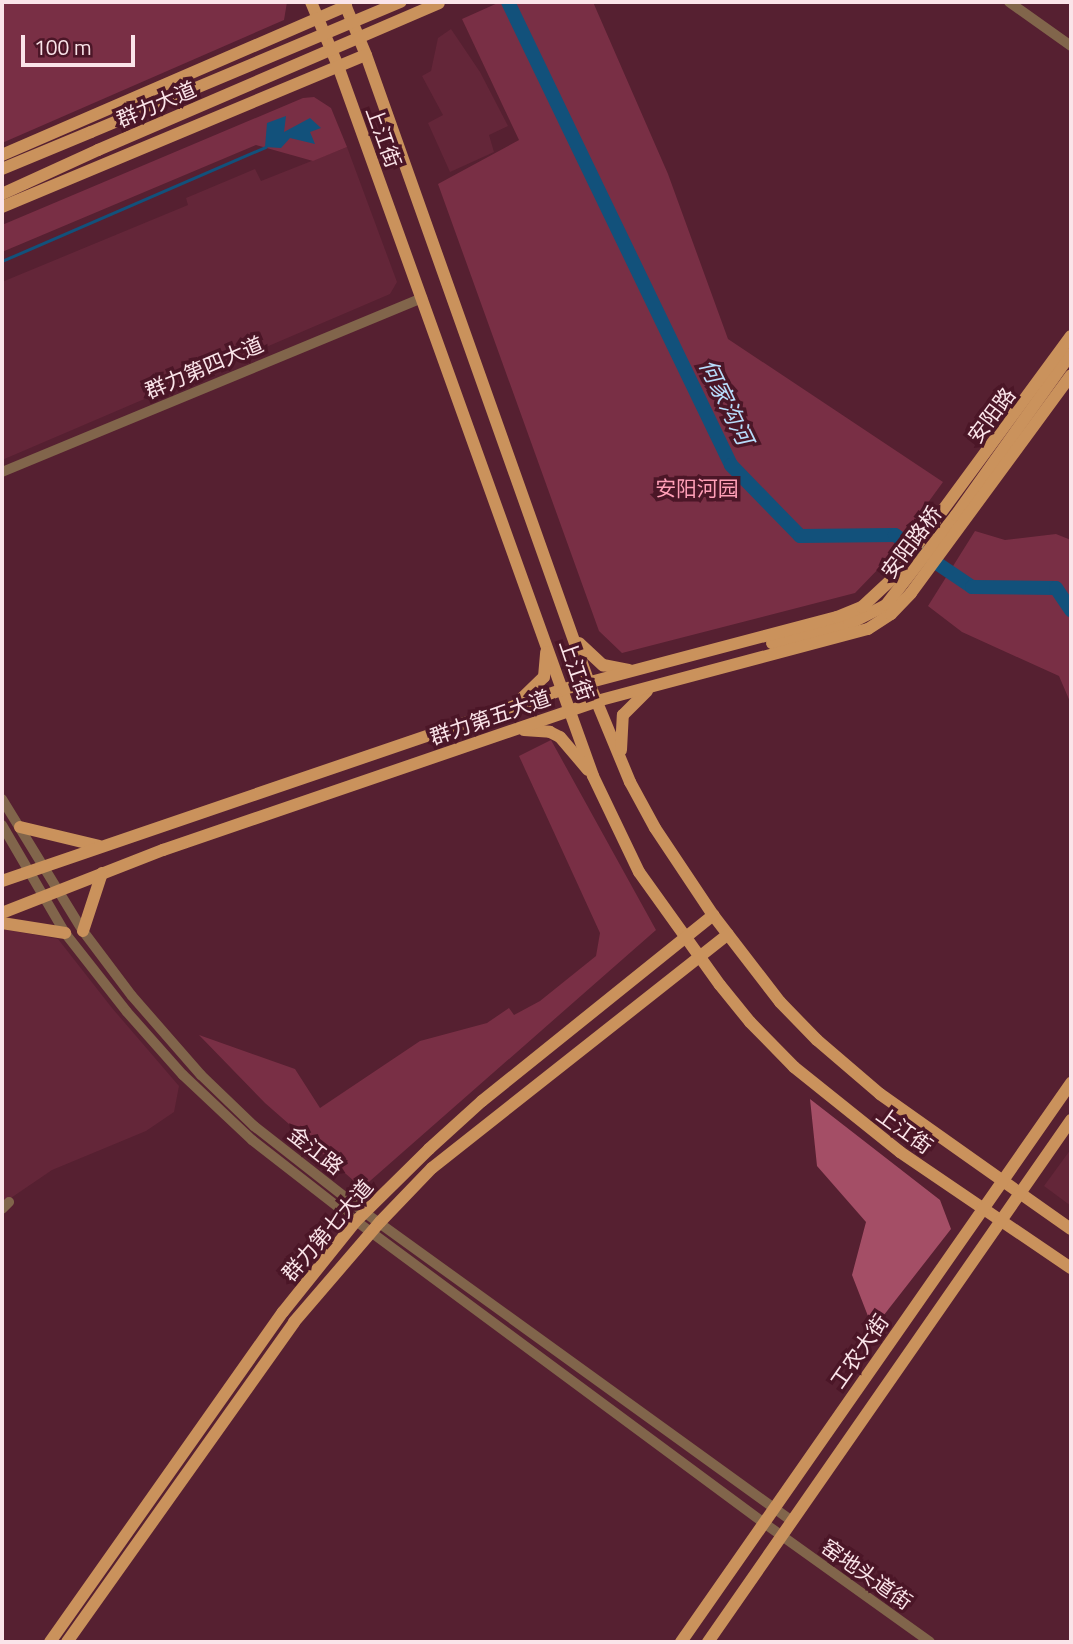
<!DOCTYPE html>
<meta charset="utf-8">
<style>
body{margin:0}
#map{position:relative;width:1073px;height:1644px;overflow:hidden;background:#562031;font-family:"Titillium Web","Noto Sans SC",sans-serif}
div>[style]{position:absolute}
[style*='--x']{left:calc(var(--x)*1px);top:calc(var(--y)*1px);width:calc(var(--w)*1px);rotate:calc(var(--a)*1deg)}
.built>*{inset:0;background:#642639}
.green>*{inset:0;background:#792f45}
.forest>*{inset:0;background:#a44e66}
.water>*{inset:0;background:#12517b}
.stream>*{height:2.5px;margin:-1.25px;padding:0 1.25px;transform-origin:1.25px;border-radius:1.25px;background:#12517b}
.river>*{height:14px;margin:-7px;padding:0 7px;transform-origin:7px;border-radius:7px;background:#12517b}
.minor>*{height:10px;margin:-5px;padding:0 5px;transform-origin:5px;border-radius:5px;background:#81654b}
.major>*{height:12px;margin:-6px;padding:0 6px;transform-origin:6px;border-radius:6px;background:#ca925c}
.major-bridge>*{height:12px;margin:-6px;padding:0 6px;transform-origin:6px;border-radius:6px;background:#ca925c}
span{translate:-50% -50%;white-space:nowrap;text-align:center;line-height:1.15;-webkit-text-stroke:7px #4b1627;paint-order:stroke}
.street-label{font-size:21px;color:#fae4e9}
.park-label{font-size:21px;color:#ff9fb7}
.water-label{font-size:23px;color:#b7dcfb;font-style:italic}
.frame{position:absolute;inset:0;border:4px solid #fae4e9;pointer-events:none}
.scale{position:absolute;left:21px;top:35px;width:114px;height:32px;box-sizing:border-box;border:4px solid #fae4e9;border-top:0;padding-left:9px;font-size:21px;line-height:24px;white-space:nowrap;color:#fae4e9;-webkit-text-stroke:5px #4b1627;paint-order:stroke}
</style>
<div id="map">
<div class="built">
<i style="clip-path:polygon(451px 29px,480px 72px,508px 126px,489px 135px,494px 152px,450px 172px,428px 123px,443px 115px,422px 76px,431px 71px,438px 38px)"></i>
<i style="clip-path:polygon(347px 147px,397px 282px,390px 294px,2px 460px,2px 282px,188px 205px,186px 198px,255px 169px,261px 181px)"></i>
<i style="clip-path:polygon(2px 929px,58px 939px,112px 1008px,179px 1086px,174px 1112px,146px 1131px,52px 1170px,2px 1204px)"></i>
<i style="clip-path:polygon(1071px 1149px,1071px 1206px,1044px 1186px)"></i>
</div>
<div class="green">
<i style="clip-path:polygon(2px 2px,287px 2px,284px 20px,2px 143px)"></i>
<i style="clip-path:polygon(500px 2px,593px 2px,668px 174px,728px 339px,943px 482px,884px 563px,855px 593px,622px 653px,599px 631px,438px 184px,519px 140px,462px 19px)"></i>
<i style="clip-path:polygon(314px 97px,331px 108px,347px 147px,313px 161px,256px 145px,2px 252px,2px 225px,303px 98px)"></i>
<i style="clip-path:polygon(975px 531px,1005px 540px,1056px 534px,1071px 540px,1071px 704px,1059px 676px,962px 632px,928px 606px)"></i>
<i style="clip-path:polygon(551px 740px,656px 930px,362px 1188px,265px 1103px,199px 1035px,295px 1069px,320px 1108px,420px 1041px,487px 1023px,509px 1008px,514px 1015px,540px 1001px,596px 956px,600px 933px,519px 756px)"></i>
</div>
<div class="forest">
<i style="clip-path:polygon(810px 1099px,940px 1200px,951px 1229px,873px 1329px,852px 1275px,866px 1222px,817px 1166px)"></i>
</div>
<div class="water">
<i style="clip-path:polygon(286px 116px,284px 132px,310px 118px,321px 128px,310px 132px,315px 144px,290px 138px,281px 148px,265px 147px,267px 123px)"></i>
</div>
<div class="stream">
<i style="--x:2;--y:261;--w:287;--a:-23.4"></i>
</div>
<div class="river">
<i style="--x:508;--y:2;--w:514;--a:64.28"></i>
<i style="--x:731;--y:465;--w:99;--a:45.8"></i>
<i style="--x:800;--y:536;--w:95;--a:-0.6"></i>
<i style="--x:895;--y:535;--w:93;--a:34"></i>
<i style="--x:972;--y:587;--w:84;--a:0.7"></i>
<i style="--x:1056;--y:588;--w:27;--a:56"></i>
</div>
<div class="minor">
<i style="--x:1009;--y:2;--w:76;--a:35.4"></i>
<i style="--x:2;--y:472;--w:455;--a:-22.5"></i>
<i style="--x:2;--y:799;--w:155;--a:58.5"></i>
<i style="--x:83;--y:931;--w:81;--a:53"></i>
<i style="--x:132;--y:996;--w:105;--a:48.9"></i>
<i style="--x:201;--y:1075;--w:74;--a:43.9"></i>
<i style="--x:254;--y:1126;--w:140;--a:38"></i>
<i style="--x:364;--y:1212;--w:528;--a:35.83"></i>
<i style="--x:2;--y:825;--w:125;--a:59.7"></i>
<i style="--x:65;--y:933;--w:100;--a:51.9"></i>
<i style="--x:127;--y:1012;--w:84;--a:48.4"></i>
<i style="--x:183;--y:1075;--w:95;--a:43.3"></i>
<i style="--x:252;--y:1140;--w:132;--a:37.9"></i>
<i style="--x:356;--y:1221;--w:508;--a:36.51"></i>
<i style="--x:764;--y:1523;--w:204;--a:35.6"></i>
<i style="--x:2;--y:1209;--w:10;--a:-45"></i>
</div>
<div class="major">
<i style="--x:311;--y:2;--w:69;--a:67.1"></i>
<i style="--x:338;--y:66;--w:754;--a:70.24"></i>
<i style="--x:593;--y:776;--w:106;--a:64.4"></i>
<i style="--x:639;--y:872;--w:139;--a:54.4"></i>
<i style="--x:720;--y:985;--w:48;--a:51"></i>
<i style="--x:750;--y:1022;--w:63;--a:45.6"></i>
<i style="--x:794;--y:1067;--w:136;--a:38.7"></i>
<i style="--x:900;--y:1152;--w:207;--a:34.2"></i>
<i style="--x:344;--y:2;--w:57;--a:67.5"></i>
<i style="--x:366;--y:55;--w:666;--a:70.45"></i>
<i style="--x:589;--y:683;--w:107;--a:67.5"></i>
<i style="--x:630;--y:782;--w:52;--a:61.5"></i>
<i style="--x:655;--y:828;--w:105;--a:56.3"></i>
<i style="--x:713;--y:915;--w:110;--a:52.4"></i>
<i style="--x:780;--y:1002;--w:53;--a:45.8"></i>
<i style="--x:817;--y:1040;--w:83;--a:40.6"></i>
<i style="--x:880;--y:1094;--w:234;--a:35.3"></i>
<i style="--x:2;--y:155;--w:375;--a:-23.4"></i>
<i style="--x:2;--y:169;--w:96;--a:-22.6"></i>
<i style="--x:2;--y:194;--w:106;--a:-24.6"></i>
<i style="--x:2;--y:207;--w:394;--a:-22.7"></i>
<i style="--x:579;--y:643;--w:33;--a:43"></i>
<i style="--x:603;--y:665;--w:26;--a:11"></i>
<i style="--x:772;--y:643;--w:79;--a:-13.9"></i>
<i style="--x:849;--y:624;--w:42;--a:-27.2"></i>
<i style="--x:886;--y:605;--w:114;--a:-52.1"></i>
<i style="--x:956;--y:515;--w:198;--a:-54.5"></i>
<i style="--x:520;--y:700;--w:33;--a:-44"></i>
<i style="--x:544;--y:677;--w:25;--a:-85"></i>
<i style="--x:524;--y:730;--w:26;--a:4"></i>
<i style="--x:550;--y:732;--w:11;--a:27"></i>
<i style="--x:560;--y:737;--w:43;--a:49.7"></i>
<i style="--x:621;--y:750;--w:35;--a:-87"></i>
<i style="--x:623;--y:715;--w:34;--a:-45"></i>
<i style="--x:20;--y:827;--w:81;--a:13.5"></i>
<i style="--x:2;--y:881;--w:594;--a:-18.86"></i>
<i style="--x:564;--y:689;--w:282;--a:-14.8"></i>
<i style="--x:837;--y:617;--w:27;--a:-22"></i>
<i style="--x:862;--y:607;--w:42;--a:-43.1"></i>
<i style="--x:893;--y:578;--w:300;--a:-53.7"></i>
<i style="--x:2;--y:913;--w:173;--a:-21.4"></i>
<i style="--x:163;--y:850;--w:459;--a:-18.9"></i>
<i style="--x:597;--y:701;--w:280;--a:-14.9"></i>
<i style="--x:868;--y:629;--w:27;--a:-33"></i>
<i style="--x:891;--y:614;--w:29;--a:-46"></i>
<i style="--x:911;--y:593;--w:270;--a:-53.7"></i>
<i style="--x:2;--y:923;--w:64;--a:9"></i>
<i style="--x:83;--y:931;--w:61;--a:-71.9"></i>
<i style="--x:50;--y:1642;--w:404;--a:-54.8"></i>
<i style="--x:283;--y:1312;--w:117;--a:-51.3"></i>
<i style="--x:356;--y:1221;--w:103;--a:-44.6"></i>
<i style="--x:429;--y:1149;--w:72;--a:-42.2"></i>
<i style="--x:482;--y:1101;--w:297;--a:-38.8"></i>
<i style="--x:67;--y:1642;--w:392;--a:-54.6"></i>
<i style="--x:294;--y:1322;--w:132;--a:-49.3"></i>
<i style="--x:380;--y:1222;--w:75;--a:-46.1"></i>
<i style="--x:432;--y:1168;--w:377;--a:-38.3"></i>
<i style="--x:681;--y:1642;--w:682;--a:-55.1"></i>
<i style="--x:708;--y:1642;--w:636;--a:-55.19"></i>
</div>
<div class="major-bridge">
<i style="--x:91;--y:132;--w:336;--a:-22.8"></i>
<i style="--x:98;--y:150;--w:371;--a:-23.3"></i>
</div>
<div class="street-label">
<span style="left:156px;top:104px;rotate:-23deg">群力大道</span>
<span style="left:384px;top:137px;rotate:70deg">上江街</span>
<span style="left:204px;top:367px;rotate:-23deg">群力第四大道</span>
<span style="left:991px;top:415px;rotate:-53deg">安阳路</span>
<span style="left:911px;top:542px;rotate:-53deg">安阳路桥</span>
<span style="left:577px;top:670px;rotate:71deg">上江街</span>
<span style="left:490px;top:717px;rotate:-19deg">群力第五大道</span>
<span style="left:905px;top:1130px;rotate:36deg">上江街</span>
<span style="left:316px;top:1150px;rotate:38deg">金江路</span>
<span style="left:327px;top:1230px;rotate:-49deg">群力第七大道</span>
<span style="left:859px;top:1351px;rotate:-55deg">工农大街</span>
<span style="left:867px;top:1574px;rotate:35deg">窑地头道街</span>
</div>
<div class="park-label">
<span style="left:697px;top:488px">安阳河园</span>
</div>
<div class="water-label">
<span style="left:726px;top:402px;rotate:64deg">何家沟河</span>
</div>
<div class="frame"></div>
<div class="scale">100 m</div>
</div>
